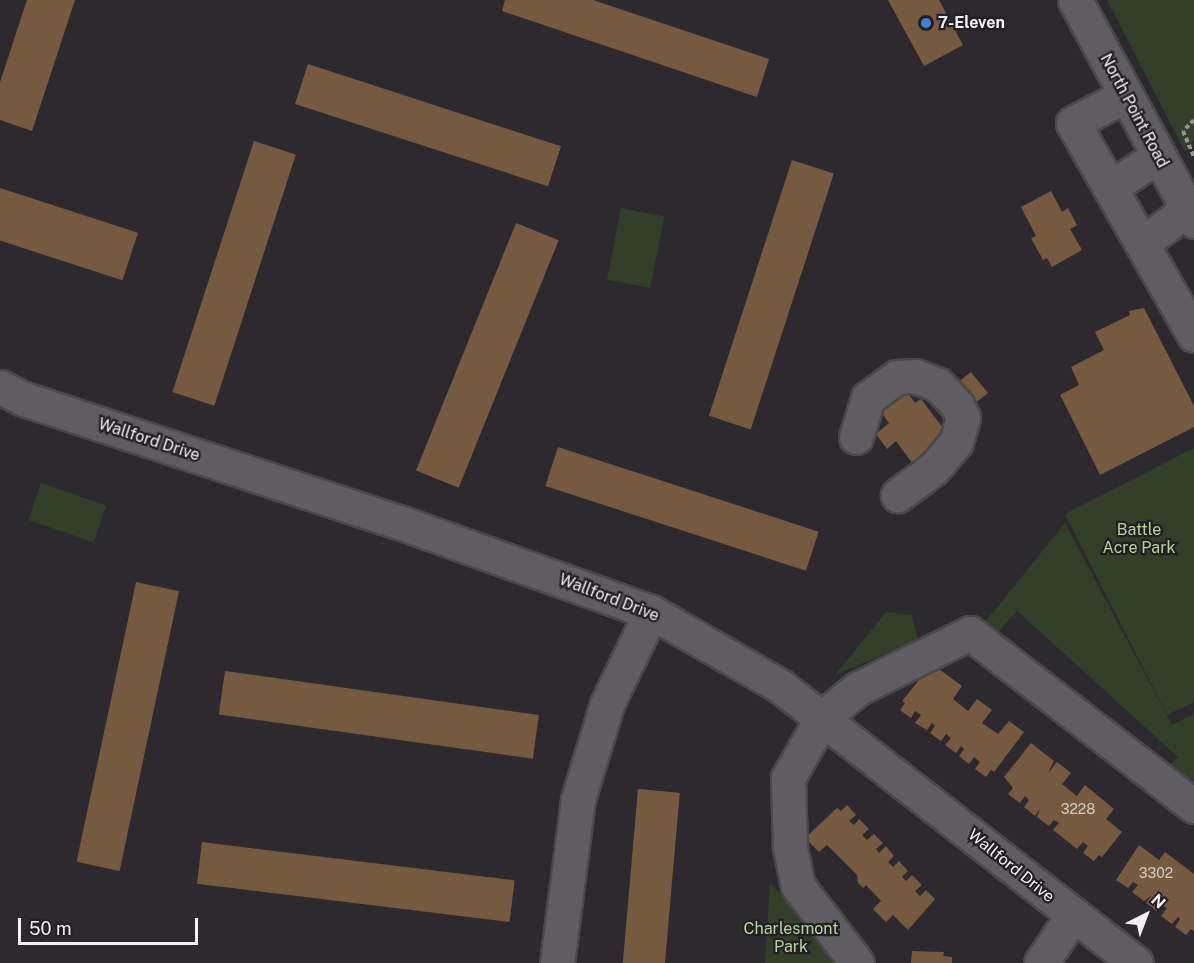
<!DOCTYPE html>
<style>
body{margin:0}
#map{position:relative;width:1194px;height:963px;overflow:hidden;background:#2c2a2e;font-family:"Public Sans",sans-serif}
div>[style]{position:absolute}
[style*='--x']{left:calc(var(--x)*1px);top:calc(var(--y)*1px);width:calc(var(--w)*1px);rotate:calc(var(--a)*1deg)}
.green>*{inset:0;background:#323f29;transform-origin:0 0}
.building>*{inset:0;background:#765a3f;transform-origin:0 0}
.path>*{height:4px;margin-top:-2px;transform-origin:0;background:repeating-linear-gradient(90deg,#959397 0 4.5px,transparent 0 7.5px)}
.roads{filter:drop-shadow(2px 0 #4a484b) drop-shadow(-2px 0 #4a484b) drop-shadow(0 2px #4a484b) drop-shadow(0 -2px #4a484b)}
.minor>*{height:33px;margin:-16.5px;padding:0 16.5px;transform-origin:16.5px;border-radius:16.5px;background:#605d62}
.dots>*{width:16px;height:16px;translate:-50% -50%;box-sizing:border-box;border:3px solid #232024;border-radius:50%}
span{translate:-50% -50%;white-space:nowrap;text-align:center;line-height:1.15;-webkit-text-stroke:4.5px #232024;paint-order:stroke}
.number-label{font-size:14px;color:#d3cac6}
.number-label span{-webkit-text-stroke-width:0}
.poi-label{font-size:16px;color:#f2f0f3;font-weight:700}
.left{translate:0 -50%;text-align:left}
.street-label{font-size:16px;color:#f2f0f3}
.park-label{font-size:16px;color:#b4d69e}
.north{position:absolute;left:1116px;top:885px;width:60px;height:60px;-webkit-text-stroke:4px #232024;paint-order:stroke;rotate:42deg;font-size:16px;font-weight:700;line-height:24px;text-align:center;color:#f2f0f3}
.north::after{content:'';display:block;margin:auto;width:21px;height:27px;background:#f2f0f3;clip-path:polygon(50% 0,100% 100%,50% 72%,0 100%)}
.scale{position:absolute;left:18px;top:918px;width:180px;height:27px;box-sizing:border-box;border:3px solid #f2f0f3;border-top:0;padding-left:8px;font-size:18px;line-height:21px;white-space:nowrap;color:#f2f0f3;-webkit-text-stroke:4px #232024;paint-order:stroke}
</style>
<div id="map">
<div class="green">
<i style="clip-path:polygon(1107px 0,1194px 0,1194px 140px,1185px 152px)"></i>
<i style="left:621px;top:208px;width:44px;height:73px;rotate:11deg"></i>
<i style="clip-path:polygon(1194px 448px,1194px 702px,1167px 715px,1065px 514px)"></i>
<i style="left:41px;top:483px;width:69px;height:39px;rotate:19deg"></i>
<i style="clip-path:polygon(1065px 523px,1172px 725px,1194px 714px,1194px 786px,1168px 767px,1178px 757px,1017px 611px,998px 632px,986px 621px)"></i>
<i style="clip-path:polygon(886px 612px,912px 615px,918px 640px,835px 675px)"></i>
<i style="clip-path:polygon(770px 883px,848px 963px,765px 963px)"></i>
</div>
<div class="building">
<i style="clip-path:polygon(27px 0,75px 0,32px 131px,0 120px,0 82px)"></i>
<i style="clip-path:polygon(505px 0,593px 0,769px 59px,757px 97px,502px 11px)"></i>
<i style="clip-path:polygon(888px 0,939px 0,963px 45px,924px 66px)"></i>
<i style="left:308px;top:64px;width:266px;height:42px;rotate:18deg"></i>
<i style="left:254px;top:141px;width:44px;height:264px;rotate:18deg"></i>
<i style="left:792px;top:160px;width:44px;height:269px;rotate:18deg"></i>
<i style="left:0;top:188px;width:145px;height:50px;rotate:18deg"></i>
<i style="clip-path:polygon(1051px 191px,1062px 212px,1068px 208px,1077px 225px,1070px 229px,1082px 250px,1052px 267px,1047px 258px,1043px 260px,1031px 238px,1036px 236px,1021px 207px)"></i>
<i style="left:516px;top:223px;width:46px;height:267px;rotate:22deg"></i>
<i style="clip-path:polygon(1144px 308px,1194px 406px,1194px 427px,1100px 475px,1060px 395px,1079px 385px,1071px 367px,1104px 350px,1095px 332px,1130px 315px,1129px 311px)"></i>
<i style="left:971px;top:372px;width:27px;height:16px;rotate:51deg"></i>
<i style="clip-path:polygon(899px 381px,915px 403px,921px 399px,949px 436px,913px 464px,896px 441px,887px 449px,876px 434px,889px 423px,873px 401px)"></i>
<i style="left:558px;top:447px;width:274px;height:41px;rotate:18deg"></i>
<i style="left:136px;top:582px;width:44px;height:286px;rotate:12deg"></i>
<i style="clip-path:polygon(932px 664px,962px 686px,953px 699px,968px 711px,977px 699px,992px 710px,982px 723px,998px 734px,1009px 721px,1024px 732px,994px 772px,991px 770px,986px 777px,975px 769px,980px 762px,974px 757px,969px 764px,959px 756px,964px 749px,961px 746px,956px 753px,945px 745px,951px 738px,946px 734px,941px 741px,930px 733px,935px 726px,932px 723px,927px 730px,915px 723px,921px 715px,915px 711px,911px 718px,900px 710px,905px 703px,902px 701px)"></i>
<i style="left:225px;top:671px;width:317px;height:44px;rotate:8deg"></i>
<i style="clip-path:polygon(1031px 743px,1054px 761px,1048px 773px,1057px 762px,1071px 773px,1062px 784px,1077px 796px,1085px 785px,1114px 809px,1106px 819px,1122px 832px,1102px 857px,1099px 855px,1094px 861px,1083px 853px,1088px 846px,1083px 842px,1077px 849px,1053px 830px,1059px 823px,1054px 820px,1049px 826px,1037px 817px,1040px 809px,1035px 816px,1024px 807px,1029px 800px,1025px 796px,1020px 803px,1008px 794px,1013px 788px,1004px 777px)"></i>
<i style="left:638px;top:789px;width:42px;height:175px;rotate:5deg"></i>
<i style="clip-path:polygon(847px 805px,856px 815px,849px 821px,854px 825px,859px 819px,869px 829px,862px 835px,867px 840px,874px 834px,883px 843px,876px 849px,879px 853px,886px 846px,894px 856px,888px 862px,893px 867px,899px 861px,908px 871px,902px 877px,906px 881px,912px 875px,922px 885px,915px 891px,920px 896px,926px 890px,935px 899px,908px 930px,893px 915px,886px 922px,873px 909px,881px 901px,866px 885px,863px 888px,858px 883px,857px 875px,827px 845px,819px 852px,805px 838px,837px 808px,841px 811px)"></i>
<i style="left:202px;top:842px;width:315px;height:42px;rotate:7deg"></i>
<i style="clip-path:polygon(1139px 845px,1159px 860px,1165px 852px,1194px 874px,1194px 931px,1191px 929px,1186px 935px,1175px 927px,1180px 919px,1178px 917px,1172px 924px,1161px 916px,1167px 908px,1162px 905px,1157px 911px,1146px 903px,1151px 896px,1144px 901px,1132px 892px,1138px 885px,1133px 882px,1128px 888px,1116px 880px)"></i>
<i style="clip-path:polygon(912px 951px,944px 952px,943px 956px,952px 957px,952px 963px,911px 963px)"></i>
</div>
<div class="path">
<i style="--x:1194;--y:120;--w:16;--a:135"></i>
<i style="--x:1183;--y:131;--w:28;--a:67"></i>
</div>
<div class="roads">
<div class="minor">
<i style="--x:1075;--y:0;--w:251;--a:61.7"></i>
<i style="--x:1126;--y:95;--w:60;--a:152.2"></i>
<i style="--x:1073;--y:123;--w:244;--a:60.3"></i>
<i style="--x:1111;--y:187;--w:56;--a:-33.4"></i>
<i style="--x:1144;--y:242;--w:54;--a:-36.7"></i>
<i style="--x:0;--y:387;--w:27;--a:27"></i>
<i style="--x:24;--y:399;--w:395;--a:18.2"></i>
<i style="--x:399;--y:522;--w:268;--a:19.7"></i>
<i style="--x:651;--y:612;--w:149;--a:29.8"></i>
<i style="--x:780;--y:686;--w:451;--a:37.9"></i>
<i style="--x:856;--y:437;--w:41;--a:-72.9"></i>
<i style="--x:868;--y:398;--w:36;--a:-36"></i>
<i style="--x:897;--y:377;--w:18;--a:-3"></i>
<i style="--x:915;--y:376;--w:25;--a:21"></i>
<i style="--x:938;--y:385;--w:28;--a:46"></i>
<i style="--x:957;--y:405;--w:14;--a:65"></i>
<i style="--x:963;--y:418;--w:25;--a:106"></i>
<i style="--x:956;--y:442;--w:35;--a:130"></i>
<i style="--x:933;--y:469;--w:44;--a:143.4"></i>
<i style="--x:557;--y:963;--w:165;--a:-82.7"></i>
<i style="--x:578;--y:799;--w:99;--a:-73"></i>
<i style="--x:607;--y:704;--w:102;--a:-64.4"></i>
<i style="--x:857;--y:963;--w:97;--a:-127.5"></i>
<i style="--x:798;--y:886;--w:40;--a:-102"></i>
<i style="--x:790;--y:847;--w:69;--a:-91.7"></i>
<i style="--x:788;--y:778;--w:69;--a:-60.5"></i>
<i style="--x:822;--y:718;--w:45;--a:-39.6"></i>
<i style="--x:857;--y:689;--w:126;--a:-26.4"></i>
<i style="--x:970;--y:633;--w:283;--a:37.7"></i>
<i style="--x:1041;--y:963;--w:58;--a:-56.3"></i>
</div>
</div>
<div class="dots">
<i style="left:926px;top:23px;background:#3f7fe0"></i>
</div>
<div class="number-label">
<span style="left:1078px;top:809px">3228</span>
<span style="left:1156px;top:873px">3302</span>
</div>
<div class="poi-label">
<span class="left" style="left:938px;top:23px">7-Eleven</span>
</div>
<div class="street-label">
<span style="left:1134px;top:111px;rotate:62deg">North Point Road</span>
<span style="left:149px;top:440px;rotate:18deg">Wallford Drive</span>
<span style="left:609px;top:598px;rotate:21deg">Wallford Drive</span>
<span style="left:1011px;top:866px;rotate:39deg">Wallford Drive</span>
</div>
<div class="park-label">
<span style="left:1139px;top:539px">Battle<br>Acre Park</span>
<span style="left:791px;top:938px">Charlesmont<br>Park</span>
</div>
<div class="north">N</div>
<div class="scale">50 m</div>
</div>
